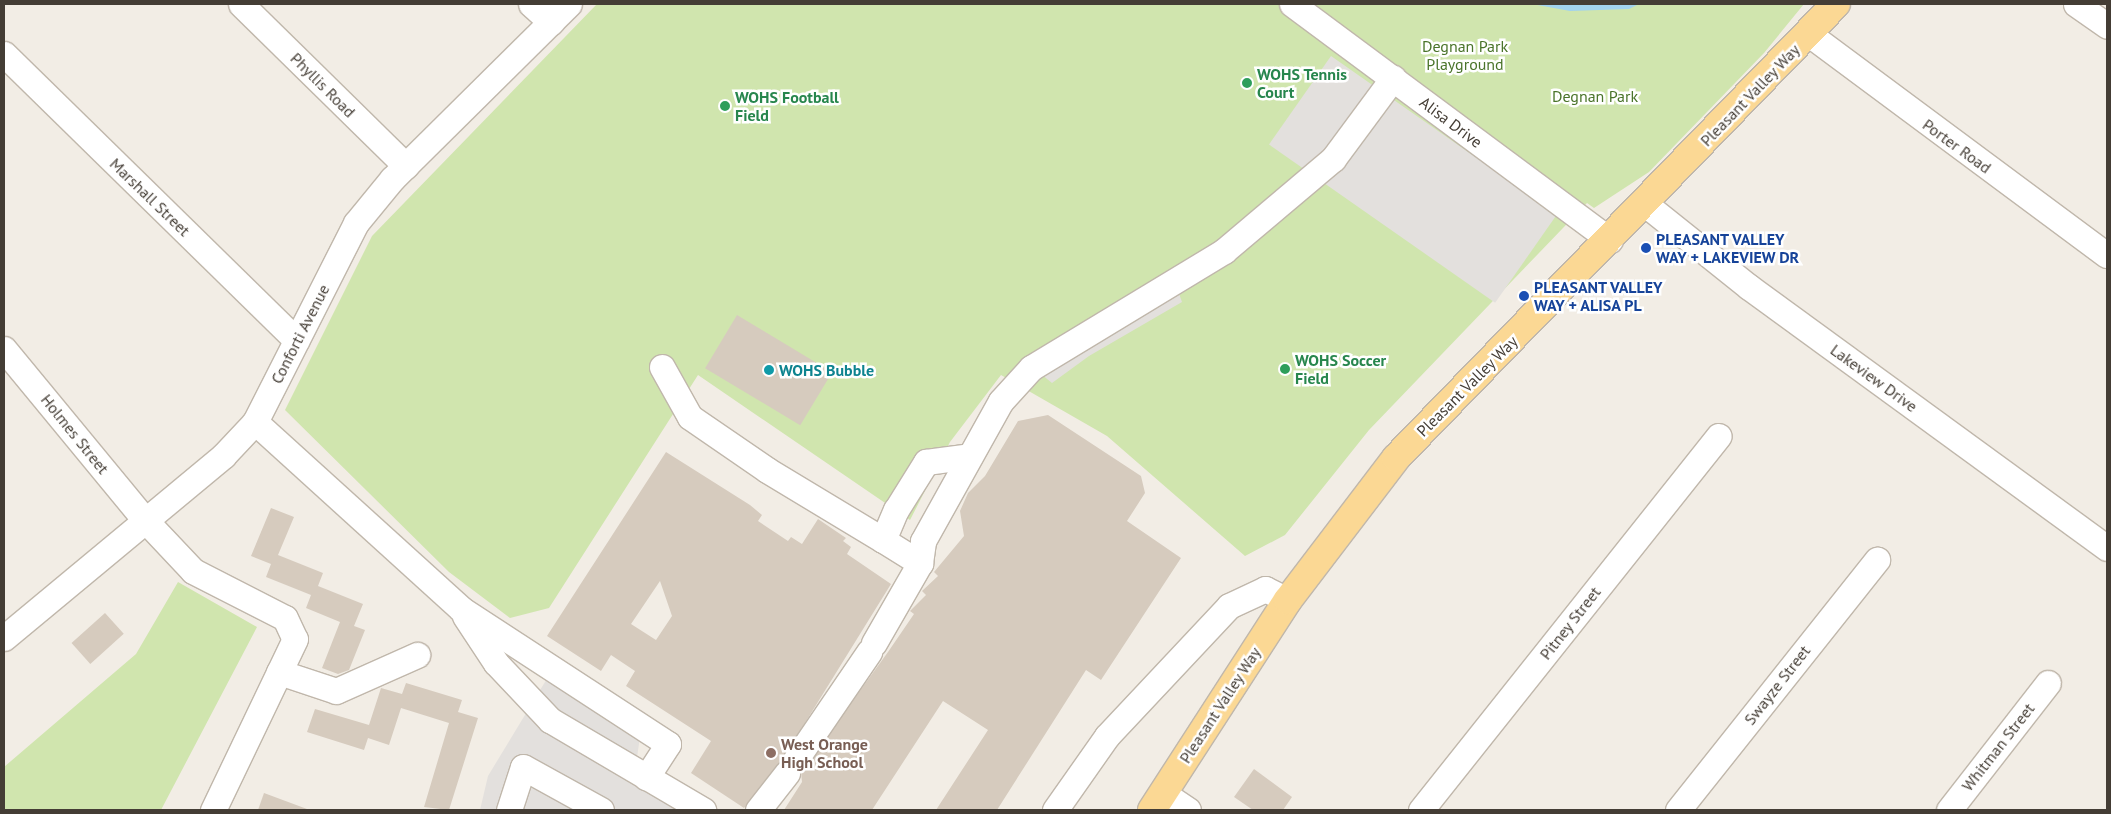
<!DOCTYPE html>
<style>
body{margin:0}
#map{position:relative;width:2111px;height:814px;overflow:hidden;background:#f2ede5;font-family:"PT Sans",sans-serif}
div>[style]{position:absolute}
[style*='--x']{left:calc(var(--x)*1px);top:calc(var(--y)*1px);width:calc(var(--w)*1px);rotate:calc(var(--a)*1deg)}
.green>*{inset:0;background:#d0e5ae}
.parking>*{inset:0;background:#e3e0dd;transform-origin:0 0}
.water>*{inset:0;background:#a2d3ee}
.building>*{inset:0;background:#d6cbbe;transform-origin:0 0}
.roads{filter:drop-shadow(1px 0 #c0b7ab) drop-shadow(-1px 0 #c0b7ab) drop-shadow(0 1px #c0b7ab) drop-shadow(0 -1px #c0b7ab)}
.minor>*{height:25px;margin:-12.5px;padding:0 12.5px;transform-origin:12.5px;border-radius:12.5px;background:#fff}
.major>*{height:28px;margin:-14px;padding:0 14px;transform-origin:14px;border-radius:14px;background:#fbd894}
.dots>*{width:14px;height:14px;translate:-50% -50%;box-sizing:border-box;border:2px solid #fff;border-radius:50%}
span{translate:-50% -50%;white-space:nowrap;text-align:center;line-height:1.15;-webkit-text-stroke:5px #fff;paint-order:stroke}
.park-label{font-size:16px;color:#4a742a}
.leisure-label{font-size:16px;color:#27864d;font-weight:700}
.left{translate:0 -50%;text-align:left}
.street-label{font-size:16px;color:#443d35}
.transit-label{font-size:16px;color:#164399;font-weight:700}
.culture-label{font-size:16px;color:#0d838f;font-weight:700}
.education-label{font-size:16px;color:#785e54;font-weight:700}
.frame{position:absolute;inset:0;border:5px solid #443d35;pointer-events:none}
</style>
<div id="map">
<div class="green">
<i style="clip-path:polygon(597px 4px,1804px 4px,1764px 53px,1649px 172px,1594px 208px,1587px 203px,1369px 430px,1285px 535px,1245px 556px,1107px 436px,1001px 375px,950px 442px,910px 520px,698px 375px,549px 608px,510px 618px,449px 572px,285px 410px,372px 236px)"></i>
<i style="clip-path:polygon(178px 582px,257px 627px,161px 810px,4px 810px,4px 767px,136px 654px)"></i>
</div>
<div class="parking">
<i style="left:1331px;top:56px;width:276px;height:108px;rotate:35deg"></i>
<i style="clip-path:polygon(1177px 288px,1182px 302px,1089px 356px,1052px 383px,1041px 374px)"></i>
<i style="clip-path:polygon(548px 677px,640px 737px,634px 778px,681px 810px,480px 810px,488px 776px)"></i>
</div>
<div class="water">
<i style="clip-path:polygon(1532px 4px,1531px 4px,1639px 4px,1629px 9px,1570px 11px)"></i>
</div>
<div class="building">
<i style="left:737px;top:315px;width:111px;height:62px;rotate:31deg"></i>
<i style="clip-path:polygon(1048px 415px,1141px 476px,1145px 493px,1127px 521px,1181px 558px,1101px 680px,1086px 670px,997px 810px,936px 810px,988px 730px,943px 701px,872px 810px,784px 810px,802px 782px,801px 772px,888px 652px,914px 614px,910px 611px,926px 595px,922px 591px,938px 576px,934px 572px,964px 536px,960px 511px,968px 493px,985px 476px,1018px 421px)"></i>
<i style="clip-path:polygon(evenodd,666px 452px,750px 505px,762px 515px,758px 521px,788px 541px,791px 537px,802px 544px,818px 519px,846px 538px,843px 541px,851px 547px,847px 554px,891px 584px,782px 760px,744px 808px,691px 773px,711px 741px,626px 686px,635px 671px,611px 655px,601px 671px,547px 636px,666px 452px,660px 581px,672px 616px,656px 640px,631px 624px,660px 581px)"></i>
<i style="clip-path:polygon(271px 508px,294px 517px,278px 555px,323px 573px,318px 586px,363px 604px,354px 626px,365px 630px,349px 670px,338px 674px,322px 668px,340px 622px,306px 608px,311px 595px,266px 577px,271px 564px,251px 556px)"></i>
<i style="left:105px;top:613px;width:28px;height:45px;rotate:48deg"></i>
<i style="clip-path:polygon(406px 683px,462px 700px,458px 712px,478px 718px,449px 810px,424px 807px,449px 723px,401px 708px,389px 745px,368px 738px,364px 750px,307px 732px,315px 709px,369px 725px,381px 688px,402px 694px)"></i>
<i style="clip-path:polygon(1254px 769px,1292px 797px,1283px 810px,1253px 810px,1234px 797px)"></i>
<i style="clip-path:polygon(264px 793px,307px 809px,306px 810px,258px 810px)"></i>
</div>
<div class="roads">
<div class="minor">
<i style="--x:241;--y:4;--w:231;--a:44.5"></i>
<i style="--x:531;--y:4;--w:27;--a:42"></i>
<i style="--x:1292;--y:4;--w:396;--a:36.6"></i>
<i style="--x:2076;--y:4;--w:38;--a:35"></i>
<i style="--x:1809;--y:34;--w:371;--a:36.6"></i>
<i style="--x:4;--y:54;--w:409;--a:44.4"></i>
<i style="--x:1644;--y:203;--w:134;--a:38.7"></i>
<i style="--x:1749;--y:287;--w:443;--a:36.1"></i>
<i style="--x:4;--y:349;--w:222;--a:50.5"></i>
<i style="--x:145;--y:520;--w:70;--a:46.7"></i>
<i style="--x:193;--y:571;--w:103;--a:27.1"></i>
<i style="--x:285;--y:618;--w:23;--a:65"></i>
<i style="--x:295;--y:639;--w:190;--a:115.6"></i>
<i style="--x:662;--y:367;--w:57;--a:60.8"></i>
<i style="--x:690;--y:417;--w:93;--a:34.5"></i>
<i style="--x:767;--y:470;--w:135;--a:31.1"></i>
<i style="--x:883;--y:540;--w:33;--a:-67"></i>
<i style="--x:896;--y:510;--w:57;--a:-58"></i>
<i style="--x:926;--y:462;--w:44;--a:-7.8"></i>
<i style="--x:255;--y:422;--w:278;--a:42.2"></i>
<i style="--x:461;--y:609;--w:247;--a:33.1"></i>
<i style="--x:668;--y:744;--w:40;--a:122.9"></i>
<i style="--x:883;--y:540;--w:44;--a:31.9"></i>
<i style="--x:465;--y:616;--w:56;--a:56.6"></i>
<i style="--x:496;--y:663;--w:79;--a:46.5"></i>
<i style="--x:550;--y:720;--w:178;--a:30.5"></i>
<i style="--x:4;--y:638;--w:285;--a:-39.7"></i>
<i style="--x:223;--y:456;--w:47;--a:-46.7"></i>
<i style="--x:255;--y:422;--w:223;--a:-63.1"></i>
<i style="--x:356;--y:223;--w:57;--a:-50.7"></i>
<i style="--x:392;--y:179;--w:249;--a:-44.7"></i>
<i style="--x:874;--y:643;--w:92;--a:-60.1"></i>
<i style="--x:920;--y:563;--w:22;--a:-82"></i>
<i style="--x:923;--y:541;--w:160;--a:-60.9"></i>
<i style="--x:1001;--y:401;--w:45;--a:-47.7"></i>
<i style="--x:1031;--y:368;--w:226;--a:-31.2"></i>
<i style="--x:1224;--y:251;--w:143;--a:-40.2"></i>
<i style="--x:1333;--y:159;--w:101;--a:-53.5"></i>
<i style="--x:279;--y:672;--w:60;--a:18.4"></i>
<i style="--x:336;--y:691;--w:89;--a:-24"></i>
<i style="--x:796;--y:759;--w:130;--a:-55.7"></i>
<i style="--x:1163;--y:793;--w:30;--a:34"></i>
<i style="--x:509;--y:810;--w:45;--a:-72"></i>
<i style="--x:523;--y:767;--w:89;--a:28.9"></i>
<i style="--x:758;--y:810;--w:47;--a:-51.9"></i>
<i style="--x:1055;--y:810;--w:90;--a:-54.9"></i>
<i style="--x:1107;--y:736;--w:178;--a:-46.8"></i>
<i style="--x:1229;--y:606;--w:40;--a:-25"></i>
<i style="--x:1265;--y:589;--w:25;--a:26"></i>
<i style="--x:1421;--y:810;--w:478;--a:-51.5"></i>
<i style="--x:1678;--y:810;--w:320;--a:-51.5"></i>
<i style="--x:1949;--y:810;--w:161;--a:-52.1"></i>
</div>
<div class="major">
<i style="--x:1152;--y:810;--w:250;--a:-57.1"></i>
<i style="--x:1288;--y:600;--w:178;--a:-52.7"></i>
<i style="--x:1396;--y:458;--w:632;--a:-45.9"></i>
</div>
</div>
<div class="dots">
<i style="left:1247px;top:83px;background:#2e9e5b"></i>
<i style="left:725px;top:106px;background:#2e9e5b"></i>
<i style="left:1646px;top:248px;background:#1a4fb4"></i>
<i style="left:1524px;top:296px;background:#1a4fb4"></i>
<i style="left:1285px;top:369px;background:#2e9e5b"></i>
<i style="left:769px;top:370px;background:#0f9aa8"></i>
<i style="left:771px;top:753px;background:#8d6e63"></i>
</div>
<div class="park-label">
<span style="left:1465px;top:55px">Degnan Park<br>Playground</span>
<span style="left:1595px;top:96px">Degnan Park</span>
</div>
<div class="leisure-label">
<span class="left" style="left:1257px;top:83px">WOHS Tennis<br>Court</span>
<span class="left" style="left:735px;top:106px">WOHS Football<br>Field</span>
<span class="left" style="left:1295px;top:369px">WOHS Soccer<br>Field</span>
</div>
<div class="street-label">
<span style="left:323px;top:85px;rotate:45deg">Phyllis Road</span>
<span style="left:1750px;top:95px;rotate:-46deg">Pleasant Valley Way</span>
<span style="left:1451px;top:122px;rotate:37deg">Alisa Drive</span>
<span style="left:1957px;top:146px;rotate:36deg">Porter Road</span>
<span style="left:150px;top:197px;rotate:44deg">Marshall Street</span>
<span style="left:300px;top:334px;rotate:-63deg">Conforti Avenue</span>
<span style="left:1874px;top:378px;rotate:36deg">Lakeview Drive</span>
<span style="left:1467px;top:386px;rotate:-45deg">Pleasant Valley Way</span>
<span style="left:75px;top:434px;rotate:51deg">Holmes Street</span>
<span style="left:1570px;top:623px;rotate:-52deg">Pitney Street</span>
<span style="left:1777px;top:685px;rotate:-52deg">Swayze Street</span>
<span style="left:1220px;top:705px;rotate:-57deg">Pleasant Valley Way</span>
<span style="left:1998px;top:747px;rotate:-52deg">Whitman Street</span>
</div>
<div class="transit-label">
<span class="left" style="left:1656px;top:248px">PLEASANT VALLEY<br>WAY + LAKEVIEW DR</span>
<span class="left" style="left:1534px;top:296px">PLEASANT VALLEY<br>WAY + ALISA PL</span>
</div>
<div class="culture-label">
<span class="left" style="left:779px;top:370px">WOHS Bubble</span>
</div>
<div class="education-label">
<span class="left" style="left:781px;top:753px">West Orange<br>High School</span>
</div>
<div class="frame"></div>
</div>
